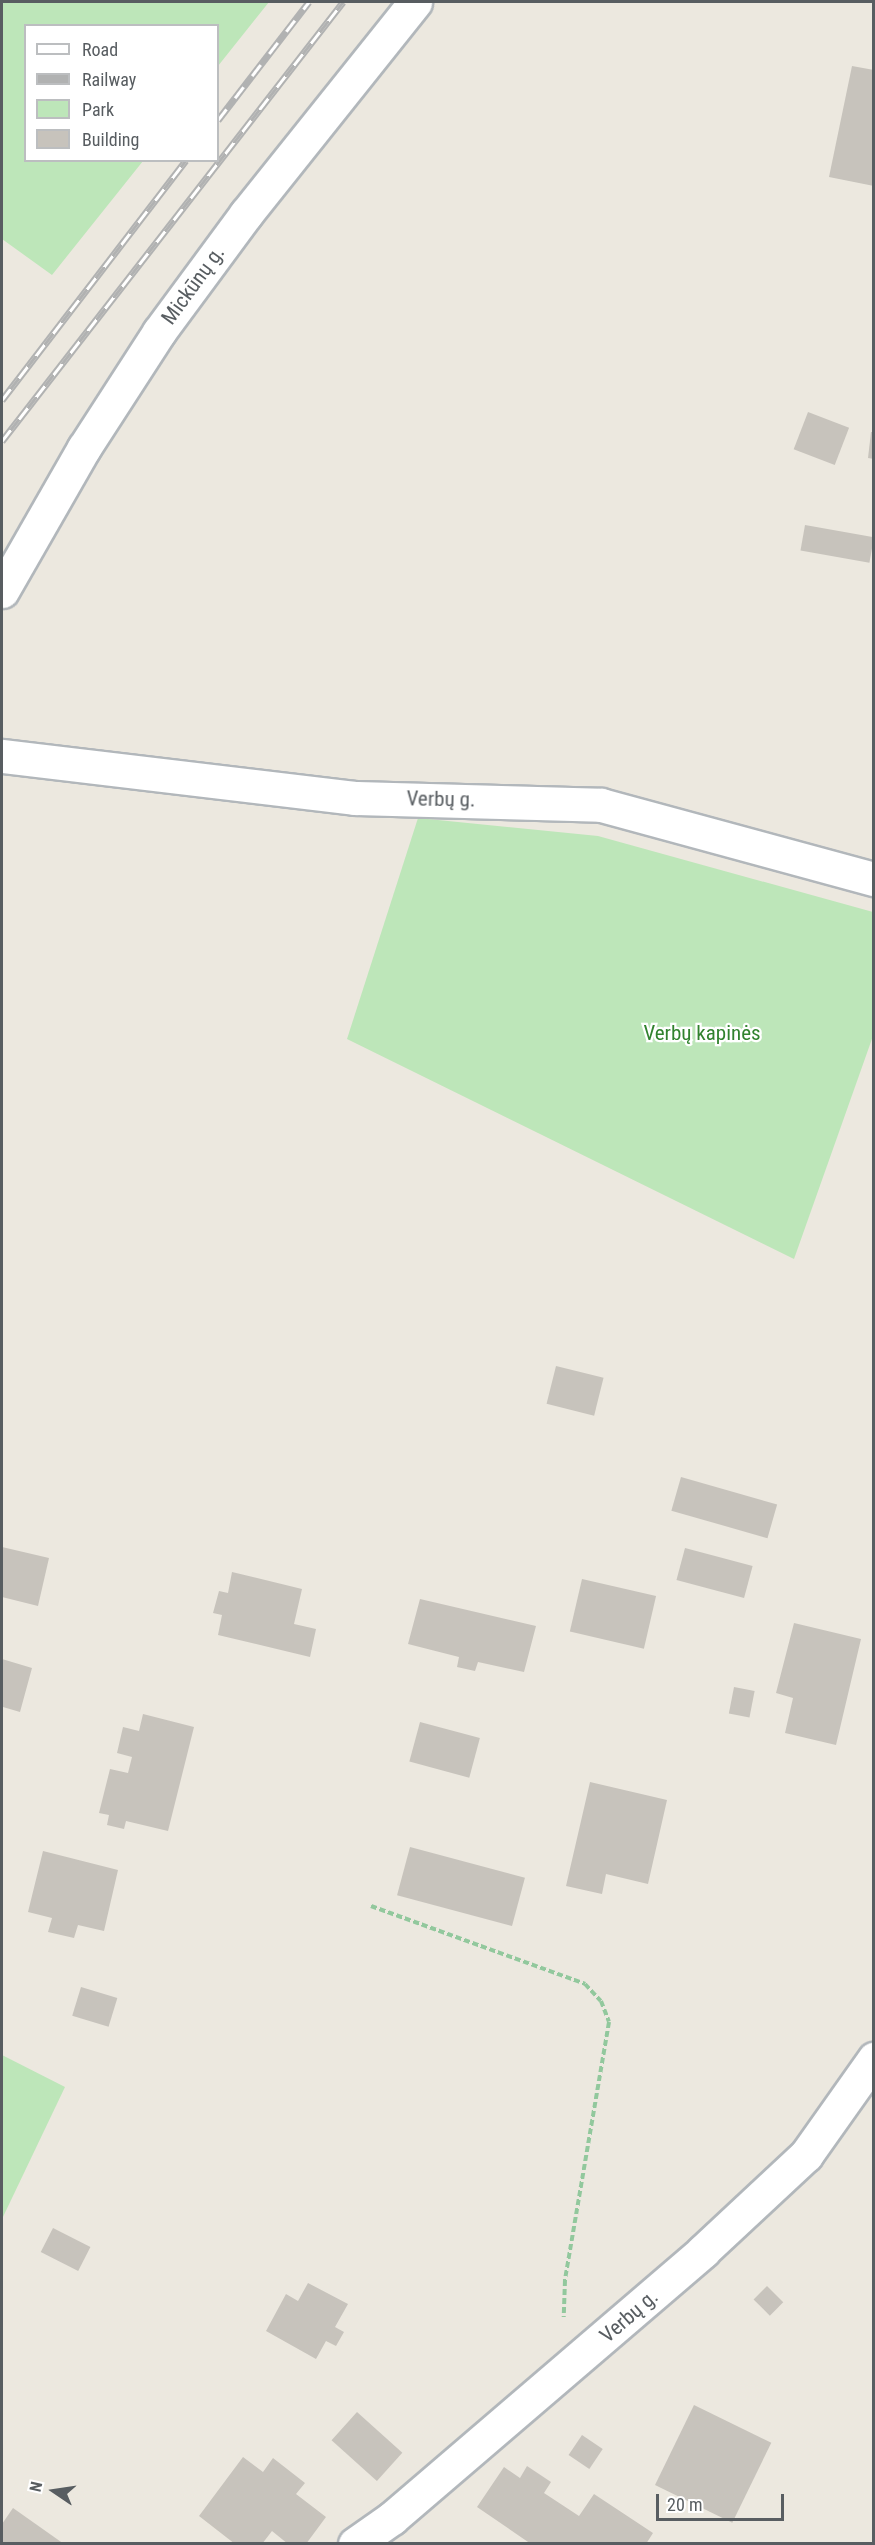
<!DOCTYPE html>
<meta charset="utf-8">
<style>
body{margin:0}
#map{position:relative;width:875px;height:2545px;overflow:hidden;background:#ece8df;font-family:"Roboto Condensed",sans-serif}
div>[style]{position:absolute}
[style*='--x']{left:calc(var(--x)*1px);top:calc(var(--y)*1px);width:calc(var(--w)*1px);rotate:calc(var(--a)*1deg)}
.green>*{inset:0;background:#bde6b9}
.building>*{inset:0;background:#c7c3bc;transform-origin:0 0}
.path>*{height:4px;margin-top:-2px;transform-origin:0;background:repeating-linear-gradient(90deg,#92c89d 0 6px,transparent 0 9px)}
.roads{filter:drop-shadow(2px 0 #b2b7bb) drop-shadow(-2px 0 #b2b7bb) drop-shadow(0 2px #b2b7bb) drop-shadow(0 -2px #b2b7bb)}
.street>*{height:33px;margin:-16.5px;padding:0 16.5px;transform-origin:16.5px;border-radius:16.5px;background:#fff}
.rail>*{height:7px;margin-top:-3.5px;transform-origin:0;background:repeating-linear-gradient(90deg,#fff 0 14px,#b1b2b2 0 28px);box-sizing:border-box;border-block:2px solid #b1b2b2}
span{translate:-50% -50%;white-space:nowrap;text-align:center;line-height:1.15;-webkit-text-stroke:4.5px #fff;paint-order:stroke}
.street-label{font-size:21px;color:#585d61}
.park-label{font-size:21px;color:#31822e}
.frame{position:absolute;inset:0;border:3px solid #585d61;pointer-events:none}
.legend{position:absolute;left:24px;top:24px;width:195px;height:138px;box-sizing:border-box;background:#fff;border:2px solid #bcbec0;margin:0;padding:8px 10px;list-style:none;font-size:18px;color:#585d61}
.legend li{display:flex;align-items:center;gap:12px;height:30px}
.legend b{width:30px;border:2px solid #bcbec0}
.north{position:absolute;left:24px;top:2461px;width:60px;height:60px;-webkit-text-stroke:4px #fff;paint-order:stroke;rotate:283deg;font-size:16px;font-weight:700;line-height:24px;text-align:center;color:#585d61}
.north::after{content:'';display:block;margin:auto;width:21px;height:27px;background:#585d61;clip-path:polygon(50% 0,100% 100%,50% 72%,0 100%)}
.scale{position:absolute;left:656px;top:2494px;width:128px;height:27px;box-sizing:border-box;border:3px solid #585d61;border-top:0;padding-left:8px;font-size:18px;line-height:21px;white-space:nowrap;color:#585d61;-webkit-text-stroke:4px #fff;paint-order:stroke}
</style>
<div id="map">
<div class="green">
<i style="clip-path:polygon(2px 2px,269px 2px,218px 66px,218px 26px,26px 26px,26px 160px,143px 161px,52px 275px,2px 239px)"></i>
<i style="clip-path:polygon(418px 818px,598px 836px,873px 912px,873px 1036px,794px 1259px,347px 1039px)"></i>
<i style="clip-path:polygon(2px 2055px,65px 2087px,2px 2219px)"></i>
</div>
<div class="building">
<i style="clip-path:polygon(852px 66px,874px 70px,874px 186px,829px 177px)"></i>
<i style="left:808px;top:412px;width:44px;height:40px;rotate:21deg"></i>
<i style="clip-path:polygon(871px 432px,874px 432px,874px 459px,868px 458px)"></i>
<i style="left:805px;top:525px;width:70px;height:26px;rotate:10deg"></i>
<i style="left:556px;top:1366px;width:49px;height:39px;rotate:14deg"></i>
<i style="left:681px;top:1477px;width:100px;height:35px;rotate:16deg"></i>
<i style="clip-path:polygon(2px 1547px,49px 1558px,38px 1606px,2px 1597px)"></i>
<i style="left:685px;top:1548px;width:70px;height:33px;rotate:15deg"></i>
<i style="clip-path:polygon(232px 1572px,302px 1589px,294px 1624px,316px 1629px,310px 1657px,218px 1635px,222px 1615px,213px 1613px,219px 1591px,228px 1593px)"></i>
<i style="left:582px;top:1579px;width:76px;height:54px;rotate:13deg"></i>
<i style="clip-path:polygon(420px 1599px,536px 1626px,524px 1672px,478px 1662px,475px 1671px,457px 1667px,459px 1657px,408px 1644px)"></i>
<i style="clip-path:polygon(794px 1623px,861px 1639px,836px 1745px,785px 1733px,793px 1698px,776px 1693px)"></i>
<i style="clip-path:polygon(2px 1659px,32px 1668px,20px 1712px,3px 1707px,2px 1711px)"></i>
<i style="left:734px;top:1687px;width:21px;height:27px;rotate:11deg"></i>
<i style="clip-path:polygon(143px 1714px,194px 1727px,168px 1831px,126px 1821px,124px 1829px,107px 1825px,109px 1815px,99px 1813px,110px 1769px,128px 1773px,132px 1757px,117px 1753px,123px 1727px,139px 1731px)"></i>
<i style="left:420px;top:1722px;width:62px;height:41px;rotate:15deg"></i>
<i style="clip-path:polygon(590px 1782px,667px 1800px,648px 1884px,606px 1874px,602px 1894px,566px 1886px)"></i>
<i style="left:410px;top:1847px;width:119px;height:50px;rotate:15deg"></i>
<i style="clip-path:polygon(43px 1851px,118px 1870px,104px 1931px,78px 1925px,74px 1938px,48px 1932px,52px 1918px,28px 1912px)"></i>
<i style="left:81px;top:1987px;width:38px;height:30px;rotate:17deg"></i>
<i style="left:53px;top:2228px;width:42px;height:27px;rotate:27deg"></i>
<i style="clip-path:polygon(308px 2283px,348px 2304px,335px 2327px,344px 2332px,336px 2346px,326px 2341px,316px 2359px,266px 2331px,286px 2294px,298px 2301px)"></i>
<i style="left:767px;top:2286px;width:23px;height:19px;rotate:45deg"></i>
<i style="left:694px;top:2405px;width:86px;height:89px;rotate:26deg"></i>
<i style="left:357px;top:2412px;width:61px;height:38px;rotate:42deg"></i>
<i style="left:582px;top:2435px;width:25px;height:24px;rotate:34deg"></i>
<i style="clip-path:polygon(243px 2457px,263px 2472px,273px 2458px,305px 2483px,296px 2494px,326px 2517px,306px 2544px,288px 2544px,272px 2531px,262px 2544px,235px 2544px,199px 2516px)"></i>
<i style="clip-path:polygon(527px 2466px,551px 2482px,544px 2493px,579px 2516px,594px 2494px,653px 2533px,646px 2544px,531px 2544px,477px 2507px,504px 2467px,520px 2478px)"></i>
<i style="clip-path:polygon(13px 2508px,64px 2544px,2px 2544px,2px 2524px)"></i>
</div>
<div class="path">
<i style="--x:371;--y:1906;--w:228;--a:20"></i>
<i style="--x:585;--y:1984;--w:23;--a:47"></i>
<i style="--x:601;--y:2001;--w:22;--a:69"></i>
<i style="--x:609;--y:2022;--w:262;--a:99.7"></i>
<i style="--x:565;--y:2280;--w:37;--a:92"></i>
</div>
<div class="roads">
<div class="street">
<i style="--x:2;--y:591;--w:165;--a:-60.2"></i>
<i style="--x:84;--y:448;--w:138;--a:-57.1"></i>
<i style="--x:159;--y:332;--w:147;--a:-53.6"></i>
<i style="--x:246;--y:214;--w:271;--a:-51.4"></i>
<i style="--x:2;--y:756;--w:355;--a:6.8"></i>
<i style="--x:355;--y:798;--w:246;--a:1.6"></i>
<i style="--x:601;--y:805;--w:283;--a:15.2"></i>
<i style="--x:355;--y:2544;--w:45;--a:-35.1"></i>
<i style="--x:392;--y:2518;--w:410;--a:-40.6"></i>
<i style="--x:703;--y:2251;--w:141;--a:-43"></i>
<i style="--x:806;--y:2155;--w:118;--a:-54.7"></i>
</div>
</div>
<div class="rail">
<i style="--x:218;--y:120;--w:149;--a:-52.4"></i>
<i style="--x:2;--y:400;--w:302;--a:-52.5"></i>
<i style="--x:2;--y:441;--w:556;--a:-52.16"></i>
</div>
<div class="street-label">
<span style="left:193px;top:285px;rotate:-54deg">Mickūnų g.</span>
<span style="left:441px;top:799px;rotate:1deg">Verbų g.</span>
<span style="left:629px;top:2316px;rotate:-41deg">Verbų g.</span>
</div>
<div class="park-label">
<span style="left:702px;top:1033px">Verbų kapinės</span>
</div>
<div class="frame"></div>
<ul class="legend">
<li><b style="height:8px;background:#fff"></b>Road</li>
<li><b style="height:8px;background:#b1b2b2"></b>Railway</li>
<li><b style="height:16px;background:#bde6b9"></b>Park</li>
<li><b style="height:16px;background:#c7c3bc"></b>Building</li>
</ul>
<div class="north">N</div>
<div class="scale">20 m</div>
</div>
